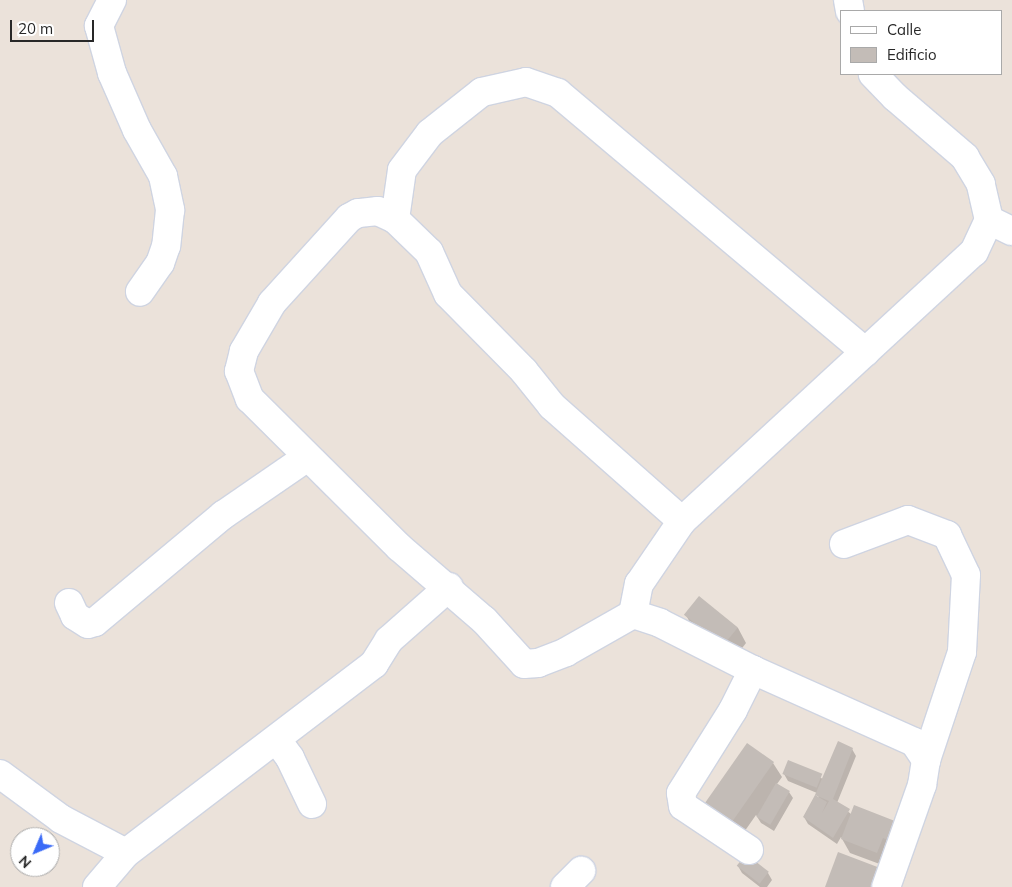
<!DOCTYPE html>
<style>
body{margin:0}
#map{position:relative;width:1012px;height:887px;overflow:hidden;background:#ebe2da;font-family:Mulish,sans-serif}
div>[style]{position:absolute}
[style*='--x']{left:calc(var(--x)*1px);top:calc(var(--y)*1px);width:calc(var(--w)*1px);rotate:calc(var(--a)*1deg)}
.shadow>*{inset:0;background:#0003}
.building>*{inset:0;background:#c3bcb7;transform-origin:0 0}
.roads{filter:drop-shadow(1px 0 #cfd4e1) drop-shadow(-1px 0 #cfd4e1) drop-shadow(0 1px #cfd4e1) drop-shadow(0 -1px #cfd4e1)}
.minor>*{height:28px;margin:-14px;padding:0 14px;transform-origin:14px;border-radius:14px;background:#fff}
span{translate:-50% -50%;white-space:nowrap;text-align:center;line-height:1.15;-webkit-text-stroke:4.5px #fff;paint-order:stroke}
.legend{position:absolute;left:840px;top:10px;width:162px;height:65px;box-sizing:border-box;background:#fff;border:1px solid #a9a9a9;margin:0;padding:6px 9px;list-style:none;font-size:15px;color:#282828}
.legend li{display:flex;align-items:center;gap:10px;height:25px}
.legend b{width:25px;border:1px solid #a9a9a9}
.north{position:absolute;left:10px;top:827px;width:50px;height:50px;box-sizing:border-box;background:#fff;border:1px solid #a9a9a9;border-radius:50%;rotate:225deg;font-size:14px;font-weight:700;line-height:20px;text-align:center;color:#282828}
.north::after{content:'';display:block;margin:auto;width:18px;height:22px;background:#3a6af7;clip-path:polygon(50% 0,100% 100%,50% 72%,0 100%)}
.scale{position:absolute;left:10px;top:20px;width:84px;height:22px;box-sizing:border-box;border:2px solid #282828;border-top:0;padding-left:6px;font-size:15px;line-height:18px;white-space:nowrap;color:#282828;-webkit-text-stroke:4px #fff;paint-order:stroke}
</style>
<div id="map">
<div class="shadow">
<i style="clip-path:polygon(686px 615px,738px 628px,746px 643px,733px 660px,694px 630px)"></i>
<i style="clip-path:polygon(852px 749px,856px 756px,837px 803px,851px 814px,899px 824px,885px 866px,850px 853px,841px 837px,837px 844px,808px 824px,804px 817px,819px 798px,817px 793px,788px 781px,784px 774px,789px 762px,823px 779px)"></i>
<i style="clip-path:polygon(773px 763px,782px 777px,777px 784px,789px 792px,793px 798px,774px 831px,761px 823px,756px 815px,742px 835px,717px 818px,708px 804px)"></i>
<i style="clip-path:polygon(729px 850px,746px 856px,768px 873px,772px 880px,767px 887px,760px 887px,742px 873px,738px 866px,741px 863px)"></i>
</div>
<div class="building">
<i style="left:699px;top:596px;width:50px;height:24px;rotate:39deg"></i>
<i style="clip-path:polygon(838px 741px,853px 748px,833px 799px,850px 809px,833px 838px,803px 817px,815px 795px,827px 802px,822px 813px,829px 801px,815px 795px)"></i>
<i style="left:747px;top:743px;width:33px;height:73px;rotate:35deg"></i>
<i style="left:788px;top:760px;width:37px;height:15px;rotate:22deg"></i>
<i style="left:776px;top:783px;width:16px;height:39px;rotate:30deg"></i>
<i style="clip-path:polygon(854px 805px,900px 823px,893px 842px,883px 838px,877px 853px,841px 839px)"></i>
<i style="clip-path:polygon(838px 852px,888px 871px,882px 887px,825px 887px)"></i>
<i style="left:746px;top:854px;width:29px;height:15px;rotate:38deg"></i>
</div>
<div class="roads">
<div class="minor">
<i style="--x:112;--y:0;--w:29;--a:117"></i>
<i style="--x:99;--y:26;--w:49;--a:74.5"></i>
<i style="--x:112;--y:73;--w:62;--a:66.3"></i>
<i style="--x:137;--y:130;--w:53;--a:60.5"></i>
<i style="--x:163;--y:176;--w:35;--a:78"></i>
<i style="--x:170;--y:210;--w:36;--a:96"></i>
<i style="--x:166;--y:246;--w:18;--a:109"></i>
<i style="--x:160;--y:263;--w:35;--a:125"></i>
<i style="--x:848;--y:0;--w:11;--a:80"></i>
<i style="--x:395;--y:219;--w:49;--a:-81.9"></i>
<i style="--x:402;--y:170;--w:46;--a:-52.9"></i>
<i style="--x:430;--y:133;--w:66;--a:-38.3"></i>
<i style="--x:482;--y:92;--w:45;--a:-12.8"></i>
<i style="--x:526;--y:82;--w:34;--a:19"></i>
<i style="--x:558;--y:93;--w:402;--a:40.1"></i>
<i style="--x:989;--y:220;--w:25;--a:26"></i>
<i style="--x:682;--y:521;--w:174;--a:-138.5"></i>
<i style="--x:552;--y:406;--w:45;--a:-128.7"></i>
<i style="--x:524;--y:371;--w:108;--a:-134.6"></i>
<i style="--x:448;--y:294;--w:46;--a:-114.3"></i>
<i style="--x:429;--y:252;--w:47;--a:-135.9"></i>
<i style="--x:395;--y:219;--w:19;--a:-155"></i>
<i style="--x:378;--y:211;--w:20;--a:174"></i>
<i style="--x:358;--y:213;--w:10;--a:151"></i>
<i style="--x:349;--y:218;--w:115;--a:132.2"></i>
<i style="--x:272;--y:303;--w:56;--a:120.3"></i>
<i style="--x:244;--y:351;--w:21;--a:104"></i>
<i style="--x:239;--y:371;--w:30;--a:69"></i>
<i style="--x:250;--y:399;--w:210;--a:44.8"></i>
<i style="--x:399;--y:547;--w:112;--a:40.7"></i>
<i style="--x:484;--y:620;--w:59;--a:47.7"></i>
<i style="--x:524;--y:664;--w:14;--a:-4"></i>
<i style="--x:538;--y:663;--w:30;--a:-21"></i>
<i style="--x:566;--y:652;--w:77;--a:-29.6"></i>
<i style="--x:633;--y:614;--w:28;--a:18"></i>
<i style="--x:660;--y:623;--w:104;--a:26.8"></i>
<i style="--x:753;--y:670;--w:176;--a:24.1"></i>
<i style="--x:914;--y:742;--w:22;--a:56"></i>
<i style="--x:926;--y:760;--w:25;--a:99"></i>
<i style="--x:922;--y:785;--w:108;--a:109.4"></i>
<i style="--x:844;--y:544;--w:68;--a:-20.6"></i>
<i style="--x:908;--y:520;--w:42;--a:21"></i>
<i style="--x:947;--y:535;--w:44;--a:64.6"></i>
<i style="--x:966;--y:575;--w:77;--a:93"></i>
<i style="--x:962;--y:652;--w:114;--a:108.4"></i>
<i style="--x:69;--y:603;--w:14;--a:65"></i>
<i style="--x:75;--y:616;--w:15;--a:32"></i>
<i style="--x:88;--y:624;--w:7;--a:-16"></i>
<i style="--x:95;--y:622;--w:167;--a:-39.9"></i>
<i style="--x:223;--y:515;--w:101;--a:-34.5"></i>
<i style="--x:633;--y:614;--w:31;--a:-79"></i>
<i style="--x:639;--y:584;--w:76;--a:-55.7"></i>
<i style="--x:682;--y:521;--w:397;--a:-42.7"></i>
<i style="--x:974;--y:252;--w:35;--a:-65"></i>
<i style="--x:989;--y:220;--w:37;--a:-103"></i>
<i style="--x:981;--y:184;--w:31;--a:-121"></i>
<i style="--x:965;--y:157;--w:92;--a:-139.4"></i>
<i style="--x:895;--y:97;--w:32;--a:-134"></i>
<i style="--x:277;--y:740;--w:22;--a:54"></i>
<i style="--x:290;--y:758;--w:51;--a:64.4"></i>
<i style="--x:0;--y:774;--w:76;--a:36.4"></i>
<i style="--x:61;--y:819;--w:73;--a:27.6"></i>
<i style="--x:749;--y:850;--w:79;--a:-146.3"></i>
<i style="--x:683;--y:806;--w:13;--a:-99"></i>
<i style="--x:681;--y:793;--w:98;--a:-57.9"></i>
<i style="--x:733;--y:710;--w:45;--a:-63.4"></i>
<i style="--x:97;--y:887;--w:45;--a:-49.5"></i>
<i style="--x:126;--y:853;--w:312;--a:-37.3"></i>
<i style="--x:374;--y:664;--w:28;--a:-58"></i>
<i style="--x:389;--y:640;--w:80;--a:-41.5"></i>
<i style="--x:565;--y:887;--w:23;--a:-45"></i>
</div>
</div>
<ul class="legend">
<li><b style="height:6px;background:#fff"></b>Calle</li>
<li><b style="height:14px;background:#c3bcb7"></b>Edificio</li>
</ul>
<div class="north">N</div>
<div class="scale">20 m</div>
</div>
